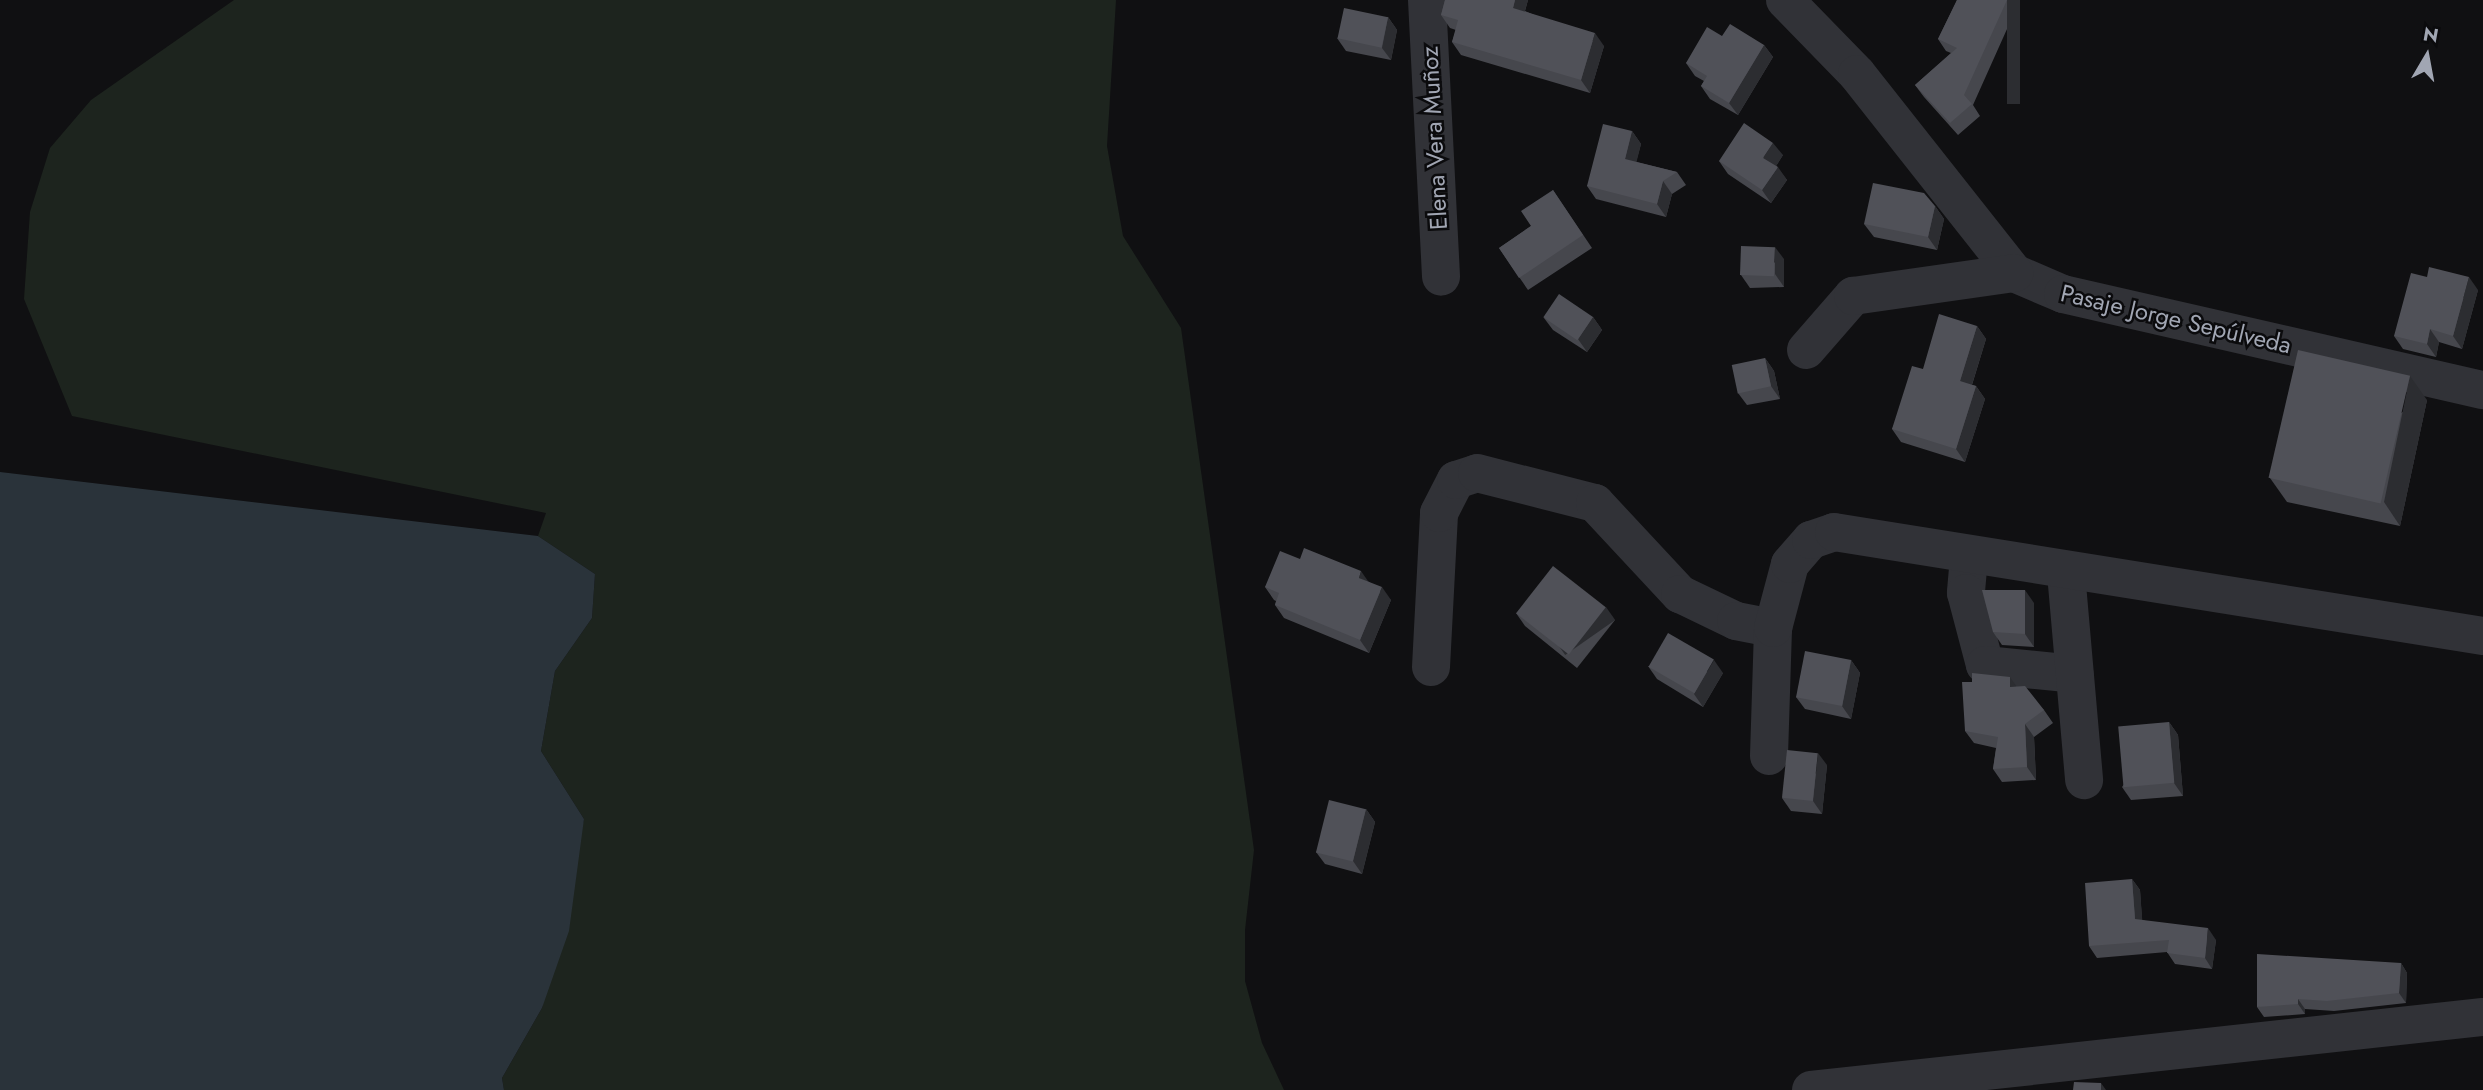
<!DOCTYPE html>
<meta charset="utf-8">
<style>
body{margin:0}
#map{position:relative;width:2483px;height:1090px;overflow:hidden;background:#101012;font-family:Jost,sans-serif}
div>[style]{position:absolute}
[style*='--x']{left:calc(var(--x)*1px);top:calc(var(--y)*1px);width:calc(var(--w)*1px);rotate:calc(var(--a)*1deg)}
.green>*{inset:0;background:#1d241e}
.water>*{inset:0;background:#2a333a}
.street>*{height:38px;margin:-19px;padding:0 19px;transform-origin:19px;border-radius:19px;background:#313237}
.wall>*{inset:0;background:#46474d}
.shaded-wall>*{inset:0;background:#2c2d31;transform-origin:0 0}
.building>*{inset:0;background:#505158;transform-origin:0 0}
span{translate:-50% -50%;white-space:nowrap;text-align:center;line-height:1.15;-webkit-text-stroke:5px #0b0b0d;paint-order:stroke}
.street-label{font-size:24px;color:#a1a6b3}
.north{position:absolute;left:2392px;top:21px;width:70px;height:70px;-webkit-text-stroke:5px #0b0b0d;paint-order:stroke;rotate:10deg;font-size:19px;font-weight:700;line-height:28px;text-align:center;color:#a1a6b3}
.north::after{content:'';display:block;margin:auto;width:24px;height:32px;background:#a1a6b3;clip-path:polygon(50% 0,100% 100%,50% 72%,0 100%)}
</style>
<div id="map">
<div class="green">
<i style="clip-path:polygon(234px 0,1116px 0,1107px 146px,1123px 236px,1181px 328px,1254px 850px,1245px 930px,1245px 981px,1262px 1043px,1284px 1090px,504px 1090px,502px 1078px,542px 1008px,584px 819px,541px 751px,555px 671px,592px 618px,595px 574px,538px 536px,546px 513px,72px 416px,24px 299px,30px 212px,50px 148px,91px 100px)"></i>
</div>
<div class="water">
<i style="clip-path:polygon(0 472px,538px 536px,595px 574px,592px 618px,555px 671px,541px 751px,584px 819px,569px 931px,542px 1008px,502px 1078px,504px 1090px,0 1090px)"></i>
</div>
<div class="street">
<i style="--x:1427;--y:0;--w:277;--a:87.1"></i>
<i style="--x:1785;--y:0;--w:103;--a:45.8"></i>
<i style="--x:1857;--y:74;--w:253;--a:51.7"></i>
<i style="--x:2014;--y:273;--w:53;--a:23.2"></i>
<i style="--x:2063;--y:294;--w:431;--a:12.9"></i>
<i style="--x:1806;--y:350;--w:72;--a:-49"></i>
<i style="--x:1853;--y:296;--w:163;--a:-8.1"></i>
<i style="--x:1969;--y:557;--w:36;--a:95"></i>
<i style="--x:1966;--y:593;--w:74;--a:75.2"></i>
<i style="--x:1985;--y:665;--w:90;--a:5.7"></i>
<i style="--x:2066;--y:573;--w:208;--a:85"></i>
<i style="--x:1431;--y:667;--w:154;--a:-87"></i>
<i style="--x:1439;--y:513;--w:37;--a:-63"></i>
<i style="--x:1456;--y:480;--w:22;--a:-18"></i>
<i style="--x:1477;--y:473;--w:122;--a:14.3"></i>
<i style="--x:1595;--y:503;--w:125;--a:47"></i>
<i style="--x:1680;--y:594;--w:62;--a:25.7"></i>
<i style="--x:1736;--y:621;--w:38;--a:11"></i>
<i style="--x:1769;--y:756;--w:128;--a:-88.2"></i>
<i style="--x:1773;--y:628;--w:66;--a:-75.1"></i>
<i style="--x:1790;--y:564;--w:32;--a:-49"></i>
<i style="--x:1811;--y:540;--w:24;--a:-19"></i>
<i style="--x:1834;--y:532;--w:657;--a:9.1"></i>
<i style="--x:1811;--y:1090;--w:676;--a:-6.2"></i>
</div>
<div class="wall">
<i style="clip-path:polygon(1445px 0,1528px 0,1525px 11px,1604px 46px,1590px 93px,1461px 55px,1452px 42px,1456px 30px,1450px 28px,1441px 15px)"></i>
<i style="clip-path:polygon(1957px 0,2020px 0,1973px 105px,1980px 116px,1958px 135px,1924px 97px,1915px 85px,1951px 53px,1946px 51px,1938px 39px)"></i>
<i style="clip-path:polygon(1388px 17px,1397px 30px,1391px 60px,1346px 51px,1337px 38px)"></i>
<i style="clip-path:polygon(1722px 36px,1764px 45px,1773px 57px,1738px 115px,1710px 99px,1701px 86px,1704px 81px,1695px 76px,1686px 63px)"></i>
<i style="clip-path:polygon(1632px 131px,1641px 144px,1636px 162px,1677px 172px,1686px 185px,1672px 194px,1666px 217px,1596px 199px,1587px 186px)"></i>
<i style="clip-path:polygon(1783px 155px,1776px 166px,1787px 180px,1771px 203px,1728px 174px,1719px 161px)"></i>
<i style="clip-path:polygon(1553px 190px,1592px 248px,1528px 290px,1499px 248px,1531px 226px)"></i>
<i style="clip-path:polygon(1935px 206px,1944px 219px,1937px 250px,1874px 237px,1864px 224px)"></i>
<i style="clip-path:polygon(1784px 259px,1784px 287px,1750px 288px,1741px 275px)"></i>
<i style="clip-path:polygon(2478px 290px,2462px 349px,2439px 342px,2436px 357px,2403px 349px,2394px 336px)"></i>
<i style="clip-path:polygon(1593px 317px,1602px 330px,1587px 352px,1553px 330px,1544px 318px)"></i>
<i style="clip-path:polygon(1977px 326px,1986px 339px,1972px 385px,1976px 386px,1985px 399px,1965px 462px,1901px 442px,1892px 429px,1923px 369px)"></i>
<i style="clip-path:polygon(1765px 358px,1774px 371px,1780px 399px,1747px 405px,1738px 393px)"></i>
<i style="clip-path:polygon(2427px 400px,2400px 526px,2287px 502px,2270px 478px)"></i>
<i style="clip-path:polygon(1300px 559px,1369px 582px,1391px 600px,1369px 653px,1284px 618px,1275px 605px,1276px 601px,1274px 600px,1265px 587px)"></i>
<i style="clip-path:polygon(2034px 603px,2034px 647px,2002px 645px,1993px 632px)"></i>
<i style="clip-path:polygon(1516px 613px,1615px 620px,1577px 668px,1525px 626px)"></i>
<i style="clip-path:polygon(1851px 660px,1860px 673px,1851px 719px,1805px 709px,1796px 697px)"></i>
<i style="clip-path:polygon(1648px 666px,1723px 673px,1703px 707px,1657px 679px)"></i>
<i style="clip-path:polygon(2016px 686px,2044px 710px,2053px 723px,2034px 737px,2036px 780px,2002px 782px,1993px 769px,1996px 748px,1974px 743px,1965px 731px)"></i>
<i style="clip-path:polygon(2169px 722px,2178px 735px,2183px 796px,2131px 800px,2122px 787px)"></i>
<i style="clip-path:polygon(1827px 765px,1822px 814px,1791px 811px,1782px 798px)"></i>
<i style="clip-path:polygon(1366px 809px,1375px 822px,1362px 874px,1325px 864px,1316px 852px)"></i>
<i style="clip-path:polygon(2132px 879px,2140px 890px,2142px 920px,2216px 940px,2212px 969px,2175px 964px,2167px 952px,2097px 958px,2089px 946px)"></i>
<i style="clip-path:polygon(2401px 963px,2407px 973px,2406px 1003px,2334px 1011px,2305px 1009px,2305px 1014px,2264px 1017px,2257px 1007px)"></i>
</div>
<div class="shaded-wall">
<i style="clip-path:polygon(1515px 0,1528px 0,1522px 21px,1513px 8px)"></i>
<i style="left:2007px;top:0;width:13px;height:104px"></i>
<i style="clip-path:polygon(1388px 17px,1397px 30px,1391px 60px,1382px 48px)"></i>
<i style="clip-path:polygon(1595px 33px,1604px 46px,1590px 93px,1581px 80px)"></i>
<i style="clip-path:polygon(1764px 45px,1773px 57px,1738px 115px,1729px 103px)"></i>
<i style="clip-path:polygon(1632px 131px,1641px 144px,1634px 172px,1625px 159px)"></i>
<i style="clip-path:polygon(1773px 143px,1783px 155px,1773px 171px,1763px 158px)"></i>
<i style="clip-path:polygon(1778px 167px,1787px 180px,1771px 203px,1762px 190px)"></i>
<i style="clip-path:polygon(1663px 181px,1672px 194px,1666px 217px,1657px 204px)"></i>
<i style="clip-path:polygon(1935px 206px,1944px 219px,1937px 250px,1928px 237px)"></i>
<i style="clip-path:polygon(1775px 247px,1784px 259px,1784px 287px,1775px 274px)"></i>
<i style="clip-path:polygon(2469px 277px,2478px 290px,2462px 349px,2453px 336px)"></i>
<i style="clip-path:polygon(1593px 317px,1602px 330px,1587px 352px,1578px 339px)"></i>
<i style="clip-path:polygon(1977px 326px,1986px 339px,1969px 394px,1960px 381px)"></i>
<i style="clip-path:polygon(2430px 329px,2439px 342px,2436px 357px,2427px 344px)"></i>
<i style="clip-path:polygon(1765px 358px,1774px 371px,1780px 399px,1771px 386px)"></i>
<i style="clip-path:polygon(2410px 376px,2427px 400px,2400px 526px,2384px 502px)"></i>
<i style="clip-path:polygon(1976px 386px,1985px 399px,1965px 462px,1956px 449px)"></i>
<i style="clip-path:polygon(1361px 571px,1370px 584px,1359px 578px)"></i>
<i style="clip-path:polygon(1382px 587px,1391px 600px,1369px 653px,1360px 640px)"></i>
<i style="clip-path:polygon(2025px 590px,2034px 603px,2034px 647px,2025px 634px)"></i>
<i style="left:1606px;top:607px;width:16px;height:61px;rotate:55deg"></i>
<i style="clip-path:polygon(1714px 660px,1723px 673px,1703px 707px,1694px 694px)"></i>
<i style="clip-path:polygon(1851px 660px,1860px 673px,1851px 719px,1842px 706px)"></i>
<i style="clip-path:polygon(2010px 677px,2019px 690px,2010px 687px)"></i>
<i style="clip-path:polygon(2169px 722px,2178px 735px,2183px 796px,2174px 783px)"></i>
<i style="clip-path:polygon(2025px 724px,2034px 737px,2036px 780px,2027px 767px)"></i>
<i style="clip-path:polygon(1818px 753px,1827px 765px,1822px 814px,1813px 801px)"></i>
<i style="clip-path:polygon(1366px 809px,1375px 822px,1362px 874px,1353px 861px)"></i>
<i style="clip-path:polygon(2132px 879px,2140px 890px,2143px 930px,2135px 919px)"></i>
<i style="clip-path:polygon(2208px 928px,2216px 940px,2212px 969px,2205px 958px)"></i>
<i style="clip-path:polygon(2401px 963px,2407px 973px,2406px 1003px,2399px 993px)"></i>
<i style="clip-path:polygon(2298px 999px,2305px 1009px,2305px 1014px,2298px 1004px)"></i>
<i style="clip-path:polygon(2101px 1083px,2106px 1090px,2101px 1090px)"></i>
</div>
<div class="building">
<i style="clip-path:polygon(1445px 0,1515px 0,1513px 8px,1595px 33px,1581px 80px,1452px 42px,1458px 20px,1441px 15px)"></i>
<i style="clip-path:polygon(1957px 0,2007px 0,1964px 95px,1972px 104px,1950px 123px,1915px 85px,1957px 48px,1938px 39px)"></i>
<i style="left:1344px;top:8px;width:45px;height:31px;rotate:12deg"></i>
<i style="clip-path:polygon(1730px 24px,1764px 45px,1729px 103px,1701px 86px,1707px 76px,1686px 63px,1707px 27px,1722px 36px)"></i>
<i style="clip-path:polygon(1744px 123px,1773px 143px,1763px 158px,1778px 167px,1762px 190px,1719px 161px)"></i>
<i style="clip-path:polygon(1603px 124px,1632px 131px,1625px 159px,1677px 172px,1663px 181px,1657px 204px,1587px 186px)"></i>
<i style="clip-path:polygon(1873px 183px,1924px 193px,1935px 206px,1928px 237px,1864px 224px)"></i>
<i style="clip-path:polygon(1553px 190px,1583px 235px,1519px 278px,1499px 248px,1531px 226px,1521px 211px)"></i>
<i style="left:1741px;top:246px;width:34px;height:29px;rotate:2deg"></i>
<i style="clip-path:polygon(2429px 267px,2469px 277px,2453px 336px,2430px 329px,2427px 344px,2394px 336px,2411px 273px,2427px 277px)"></i>
<i style="left:1559px;top:294px;width:41px;height:28px;rotate:34deg"></i>
<i style="clip-path:polygon(1939px 314px,1977px 326px,1960px 381px,1976px 386px,1956px 449px,1892px 429px,1912px 366px,1923px 369px)"></i>
<i style="left:2298px;top:350px;width:115px;height:131px;rotate:13deg"></i>
<i style="left:1765px;top:358px;width:29px;height:34px;rotate:78deg"></i>
<i style="clip-path:polygon(1304px 548px,1361px 571px,1359px 578px,1382px 587px,1360px 640px,1275px 605px,1279px 593px,1265px 587px,1280px 551px,1300px 559px)"></i>
<i style="left:1553px;top:566px;width:67px;height:60px;rotate:38deg"></i>
<i style="clip-path:polygon(1982px 590px,2025px 590px,2025px 634px,1993px 632px)"></i>
<i style="left:1668px;top:633px;width:53px;height:39px;rotate:30deg"></i>
<i style="left:1805px;top:651px;width:47px;height:47px;rotate:11deg"></i>
<i style="clip-path:polygon(1972px 673px,2010px 677px,2010px 687px,2025px 686px,2044px 710px,2025px 724px,2027px 767px,1993px 769px,1998px 737px,1965px 731px,1962px 682px,1972px 682px)"></i>
<i style="left:2169px;top:722px;width:61px;height:51px;rotate:85deg"></i>
<i style="left:1787px;top:750px;width:31px;height:48px;rotate:6deg"></i>
<i style="left:1329px;top:800px;width:38px;height:54px;rotate:14deg"></i>
<i style="clip-path:polygon(2132px 879px,2135px 919px,2208px 928px,2205px 958px,2167px 953px,2169px 940px,2089px 946px,2085px 883px)"></i>
<i style="clip-path:polygon(2257px 954px,2401px 963px,2399px 993px,2327px 1001px,2298px 999px,2298px 1004px,2257px 1007px)"></i>
<i style="clip-path:polygon(2074px 1082px,2101px 1083px,2101px 1090px,2073px 1090px)"></i>
</div>
<div class="street-label">
<span style="left:1434px;top:138px;rotate:-93deg">Elena Vera Muñoz</span>
<span style="left:2176px;top:319px;rotate:13deg">Pasaje Jorge Sepúlveda</span>
</div>
<div class="north">N</div>
</div>
